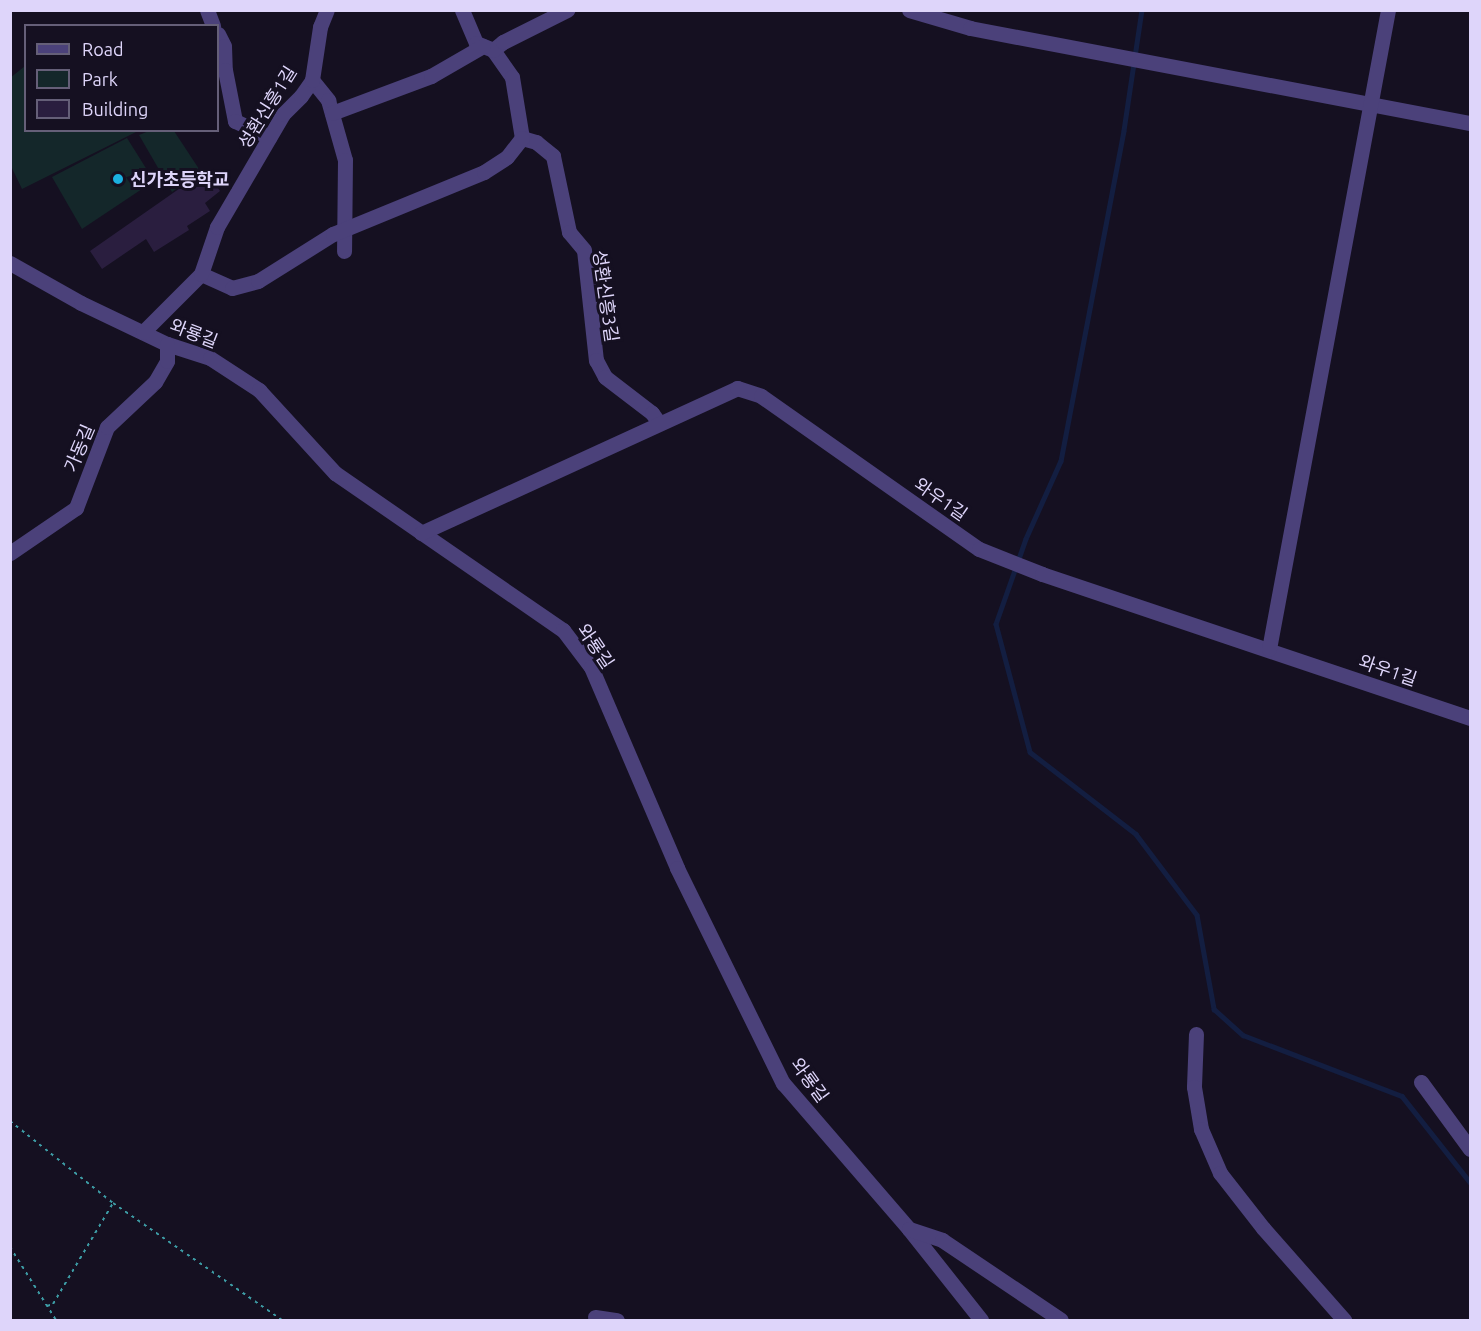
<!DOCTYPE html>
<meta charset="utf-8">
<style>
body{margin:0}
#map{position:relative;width:1481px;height:1331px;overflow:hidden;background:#151021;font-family:Ubuntu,"Noto Sans KR",sans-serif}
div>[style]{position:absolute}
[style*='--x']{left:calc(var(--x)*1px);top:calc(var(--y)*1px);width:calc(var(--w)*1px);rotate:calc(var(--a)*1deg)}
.green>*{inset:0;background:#14272a}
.stream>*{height:4.5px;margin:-2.25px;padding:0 2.25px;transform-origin:2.25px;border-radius:2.25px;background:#131e41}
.building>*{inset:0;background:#2a1e3f}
.path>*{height:2px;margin-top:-1px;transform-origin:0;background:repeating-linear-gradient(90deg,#3d9da6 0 3px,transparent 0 7.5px)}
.minor>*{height:15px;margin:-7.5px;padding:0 7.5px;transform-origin:7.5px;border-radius:7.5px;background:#4b417a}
.dots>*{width:16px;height:16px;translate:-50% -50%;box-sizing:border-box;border:3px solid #151021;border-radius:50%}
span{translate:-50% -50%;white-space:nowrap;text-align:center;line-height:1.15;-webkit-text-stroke:6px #151021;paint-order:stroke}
.street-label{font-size:18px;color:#ded5fa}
.poi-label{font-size:18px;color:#ded5fa;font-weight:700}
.left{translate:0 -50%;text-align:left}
.frame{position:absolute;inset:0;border:12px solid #ded5fa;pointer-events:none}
.legend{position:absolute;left:24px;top:24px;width:195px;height:108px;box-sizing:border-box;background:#151021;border:2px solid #655f78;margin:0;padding:8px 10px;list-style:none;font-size:18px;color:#ded5fa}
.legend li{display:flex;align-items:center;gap:12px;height:30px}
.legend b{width:30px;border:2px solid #655f78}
</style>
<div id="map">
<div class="green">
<i style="clip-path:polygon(25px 66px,26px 130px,138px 131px,22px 189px,11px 166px,10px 78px)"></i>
<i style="clip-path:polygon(149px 131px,174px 131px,201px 172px,172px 192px,139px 135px)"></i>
<i style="clip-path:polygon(127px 138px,154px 181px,82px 229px,52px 177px)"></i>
</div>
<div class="stream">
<i style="--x:1142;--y:10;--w:122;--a:98.5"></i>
<i style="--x:1124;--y:131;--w:336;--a:100.8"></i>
<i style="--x:1061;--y:461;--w:85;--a:114.2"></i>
<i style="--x:1026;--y:539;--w:90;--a:109.4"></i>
<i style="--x:996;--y:624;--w:132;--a:75.1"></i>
<i style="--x:1030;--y:752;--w:134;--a:37.7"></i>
<i style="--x:1136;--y:834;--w:101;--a:53"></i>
<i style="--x:1197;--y:915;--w:96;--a:79.7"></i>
<i style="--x:1214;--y:1009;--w:39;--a:42"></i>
<i style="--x:1243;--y:1035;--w:170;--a:21"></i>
<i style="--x:1402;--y:1096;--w:110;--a:51.7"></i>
</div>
<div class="building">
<i style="clip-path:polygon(206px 170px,220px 191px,205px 203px,210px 211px,187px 226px,189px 230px,154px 252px,146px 239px,102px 269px,90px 251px)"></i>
</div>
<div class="path">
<i style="--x:10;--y:1121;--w:132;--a:38.5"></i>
<i style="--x:113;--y:1203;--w:206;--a:34.7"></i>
<i style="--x:10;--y:1247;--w:86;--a:57.8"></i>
<i style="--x:47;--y:1306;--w:6;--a:-18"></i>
<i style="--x:53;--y:1304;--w:117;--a:-59.3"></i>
</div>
<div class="minor">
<i style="--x:207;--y:10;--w:17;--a:69"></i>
<i style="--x:462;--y:10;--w:36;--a:67"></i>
<i style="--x:476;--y:43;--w:18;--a:22"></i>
<i style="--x:493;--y:50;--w:33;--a:55"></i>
<i style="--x:512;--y:77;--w:62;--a:80.7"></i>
<i style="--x:522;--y:138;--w:15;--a:16"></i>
<i style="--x:536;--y:142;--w:22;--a:39"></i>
<i style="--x:553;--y:156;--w:78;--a:78.1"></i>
<i style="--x:569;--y:232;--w:23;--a:50"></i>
<i style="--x:584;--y:250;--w:111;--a:83.8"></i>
<i style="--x:596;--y:360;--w:19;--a:62"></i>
<i style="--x:605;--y:377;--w:59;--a:37.5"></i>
<i style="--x:652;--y:413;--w:12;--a:55"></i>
<i style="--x:909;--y:10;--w:64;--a:16.4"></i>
<i style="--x:970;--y:28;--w:509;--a:10.76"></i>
<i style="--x:218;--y:34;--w:13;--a:63"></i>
<i style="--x:224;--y:46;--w:24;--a:88"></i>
<i style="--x:225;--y:70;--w:52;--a:78.9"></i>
<i style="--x:235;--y:121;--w:38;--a:25"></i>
<i style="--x:493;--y:50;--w:13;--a:-39"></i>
<i style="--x:503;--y:42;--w:72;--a:-26.6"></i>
<i style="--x:312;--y:80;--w:26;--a:51"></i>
<i style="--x:328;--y:100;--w:62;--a:74.2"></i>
<i style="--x:345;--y:160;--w:91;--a:90.6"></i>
<i style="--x:332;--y:113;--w:106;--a:-20.5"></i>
<i style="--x:431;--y:76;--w:60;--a:-30"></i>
<i style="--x:10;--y:263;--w:81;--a:29.4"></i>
<i style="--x:81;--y:303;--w:95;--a:25.5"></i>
<i style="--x:167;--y:344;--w:45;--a:18"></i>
<i style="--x:210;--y:358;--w:59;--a:33.1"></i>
<i style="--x:259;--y:390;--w:113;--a:47.5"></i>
<i style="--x:335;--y:473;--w:277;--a:34.6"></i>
<i style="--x:563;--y:630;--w:46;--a:52.9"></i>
<i style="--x:591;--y:667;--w:219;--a:66.8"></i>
<i style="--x:677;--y:868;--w:240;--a:63.8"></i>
<i style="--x:783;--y:1083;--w:193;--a:49.2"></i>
<i style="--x:909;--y:1229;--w:116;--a:51.6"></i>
<i style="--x:201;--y:274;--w:34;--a:24"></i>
<i style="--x:232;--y:288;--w:27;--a:-15"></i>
<i style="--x:258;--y:281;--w:89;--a:-32.1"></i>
<i style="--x:333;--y:234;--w:163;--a:-22.3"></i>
<i style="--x:484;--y:172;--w:27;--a:-33"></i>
<i style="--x:507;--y:157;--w:24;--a:-52"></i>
<i style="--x:143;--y:332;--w:82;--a:-45"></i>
<i style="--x:201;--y:274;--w:50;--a:-71.2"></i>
<i style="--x:217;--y:227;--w:131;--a:-59.7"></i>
<i style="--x:283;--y:114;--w:25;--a:-45"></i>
<i style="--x:301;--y:96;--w:19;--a:-55"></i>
<i style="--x:312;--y:80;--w:54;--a:-81.4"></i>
<i style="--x:320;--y:27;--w:18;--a:-68"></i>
<i style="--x:421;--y:533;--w:348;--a:-24.6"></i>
<i style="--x:737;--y:388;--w:25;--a:18"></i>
<i style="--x:761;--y:396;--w:266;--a:35.1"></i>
<i style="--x:979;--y:549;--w:68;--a:21.6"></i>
<i style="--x:1042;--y:574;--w:452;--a:18.6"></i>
<i style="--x:10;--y:553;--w:80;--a:-34.3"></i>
<i style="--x:76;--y:508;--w:87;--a:-69.1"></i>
<i style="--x:107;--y:427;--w:66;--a:-43.2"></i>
<i style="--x:155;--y:382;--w:24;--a:-60"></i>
<i style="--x:167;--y:361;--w:17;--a:-90"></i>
<i style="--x:1269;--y:649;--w:650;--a:-79.45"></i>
<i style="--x:1196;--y:1034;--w:53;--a:92.2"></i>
<i style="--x:1194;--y:1087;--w:43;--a:80.5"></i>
<i style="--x:1201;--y:1129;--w:48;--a:66.6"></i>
<i style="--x:1220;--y:1173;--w:70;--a:52"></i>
<i style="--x:1263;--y:1228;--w:123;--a:48.6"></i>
<i style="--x:1421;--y:1082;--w:83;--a:53.8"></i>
<i style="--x:909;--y:1229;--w:35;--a:18"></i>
<i style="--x:942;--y:1240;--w:143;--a:33.9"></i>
<i style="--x:595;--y:1317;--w:22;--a:8"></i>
</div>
<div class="dots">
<i style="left:118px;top:179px;background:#1bb0e0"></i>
</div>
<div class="street-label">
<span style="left:267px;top:107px;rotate:-58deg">성환신흥1길</span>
<span style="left:606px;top:296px;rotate:82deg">성환신흥3길</span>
<span style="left:194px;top:333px;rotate:21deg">와룡길</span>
<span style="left:79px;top:448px;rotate:-67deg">가동길</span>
<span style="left:941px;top:499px;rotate:35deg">와우1길</span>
<span style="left:596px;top:646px;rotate:56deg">와룡길</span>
<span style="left:1388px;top:670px;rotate:19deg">와우1길</span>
<span style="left:810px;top:1080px;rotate:54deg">와룡길</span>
</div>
<div class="poi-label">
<span class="left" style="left:130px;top:179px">신가초등학교</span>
</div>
<div class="frame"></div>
<ul class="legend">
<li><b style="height:8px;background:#4b417a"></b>Road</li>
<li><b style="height:16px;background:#14272a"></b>Park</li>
<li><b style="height:16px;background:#2a1e3f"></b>Building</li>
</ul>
</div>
